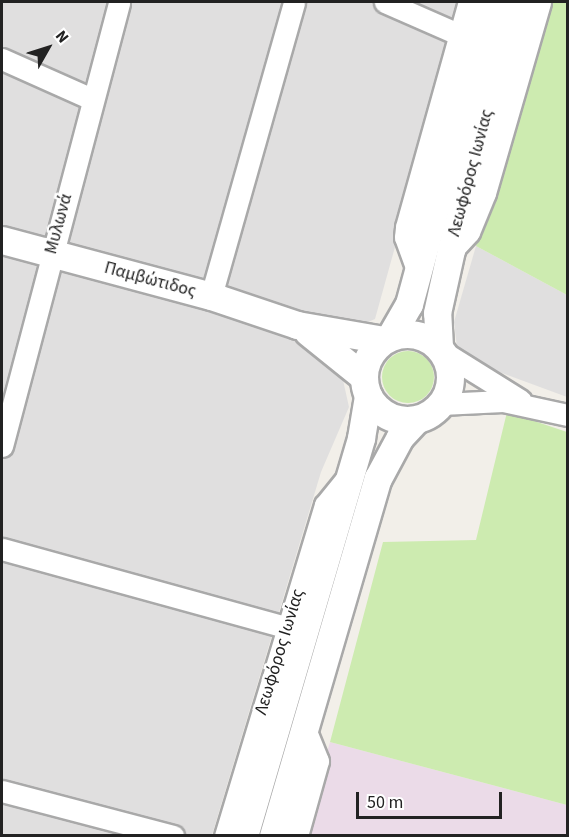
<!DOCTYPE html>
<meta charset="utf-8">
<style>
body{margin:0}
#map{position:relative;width:569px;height:837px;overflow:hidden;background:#f2efe9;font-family:"Source Sans 3",sans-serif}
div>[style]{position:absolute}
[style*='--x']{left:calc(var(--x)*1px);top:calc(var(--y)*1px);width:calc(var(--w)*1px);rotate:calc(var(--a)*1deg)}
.residential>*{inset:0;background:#e0dfdf}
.industrial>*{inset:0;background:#ebdbe8}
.grass>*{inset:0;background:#cdebb0}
.round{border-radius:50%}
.roads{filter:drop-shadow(2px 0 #a9a9a9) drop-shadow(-2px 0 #a9a9a9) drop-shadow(0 2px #a9a9a9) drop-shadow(0 -2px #a9a9a9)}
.minor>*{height:21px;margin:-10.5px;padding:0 10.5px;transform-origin:10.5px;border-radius:10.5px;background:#fff}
.tertiary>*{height:27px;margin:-13.5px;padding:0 13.5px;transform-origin:13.5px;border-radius:13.5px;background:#fff}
.tertiary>.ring{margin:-13.5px;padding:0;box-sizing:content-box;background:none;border:27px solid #fff;border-radius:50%}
span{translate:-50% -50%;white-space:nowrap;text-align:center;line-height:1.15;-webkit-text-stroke:5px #fff;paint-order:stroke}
.street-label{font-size:18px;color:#222}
.frame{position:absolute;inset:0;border:3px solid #222;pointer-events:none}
.north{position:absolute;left:18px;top:18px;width:60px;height:60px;-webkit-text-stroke:4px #fff;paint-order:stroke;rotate:51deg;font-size:16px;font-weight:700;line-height:24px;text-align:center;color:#222}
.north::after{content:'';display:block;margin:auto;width:21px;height:27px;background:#222;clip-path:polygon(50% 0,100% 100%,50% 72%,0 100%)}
.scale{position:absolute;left:356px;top:792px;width:146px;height:27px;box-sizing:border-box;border:3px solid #222;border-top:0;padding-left:8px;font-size:18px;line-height:21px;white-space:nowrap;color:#222;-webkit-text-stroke:4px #fff;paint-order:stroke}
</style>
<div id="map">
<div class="residential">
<i style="clip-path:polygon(2px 2px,463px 2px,375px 319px,350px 330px,339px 362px,349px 407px,321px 472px,212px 835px,2px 836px)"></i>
<i style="clip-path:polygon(476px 246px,567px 295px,567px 397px,469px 361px,457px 347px,454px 322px)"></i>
</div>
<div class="industrial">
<i style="clip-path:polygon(330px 742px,567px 805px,567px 835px,303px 836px)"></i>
</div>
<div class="grass">
<i style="clip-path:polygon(546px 2px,567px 2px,567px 295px,476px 246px)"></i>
<i class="round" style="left:382px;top:351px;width:52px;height:52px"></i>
<i style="clip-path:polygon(507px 412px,567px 432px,567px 805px,330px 742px,383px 542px,476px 540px)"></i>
</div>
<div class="roads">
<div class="minor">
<i style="--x:385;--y:2;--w:82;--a:23.7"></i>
<i style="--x:2;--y:59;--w:98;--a:24"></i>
<i style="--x:456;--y:246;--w:19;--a:-47"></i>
<i style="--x:469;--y:232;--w:42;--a:-67.7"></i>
<i style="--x:485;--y:193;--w:199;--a:-73.9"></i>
<i style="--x:417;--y:270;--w:35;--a:-110"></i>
<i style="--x:405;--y:237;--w:10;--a:-84"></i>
<i style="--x:406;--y:227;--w:234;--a:-74.4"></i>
<i style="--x:211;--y:296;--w:305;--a:-74.2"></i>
<i style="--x:443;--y:352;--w:91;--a:31.9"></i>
<i style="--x:441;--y:404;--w:62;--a:-2.8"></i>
<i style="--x:503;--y:401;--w:66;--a:12.2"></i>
<i style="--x:2;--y:446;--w:459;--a:-75.2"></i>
<i style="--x:2;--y:549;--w:297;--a:15.4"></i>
<i style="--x:2;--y:791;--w:177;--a:14.7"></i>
<i style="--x:225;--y:836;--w:346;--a:-73.2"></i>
<i style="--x:325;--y:505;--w:35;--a:-51"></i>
<i style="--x:297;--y:836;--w:78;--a:-74.4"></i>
<i style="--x:318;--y:761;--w:38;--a:-112"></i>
</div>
<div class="tertiary">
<i style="--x:2;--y:240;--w:216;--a:15"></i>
<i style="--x:211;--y:296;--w:91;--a:18.6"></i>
<i style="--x:297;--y:325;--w:88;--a:9.8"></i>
<i style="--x:308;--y:332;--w:72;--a:38.8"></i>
<i class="ring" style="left:364px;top:334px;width:59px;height:59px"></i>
<i style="--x:390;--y:337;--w:38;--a:-60"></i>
<i style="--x:409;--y:304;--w:313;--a:-74.8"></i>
<i style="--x:439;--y:347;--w:34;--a:-93"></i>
<i style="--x:437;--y:313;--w:65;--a:-77.5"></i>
<i style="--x:451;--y:250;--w:257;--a:-75.1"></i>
<i style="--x:244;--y:836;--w:415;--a:-73.6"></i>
<i style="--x:361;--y:438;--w:43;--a:-80.5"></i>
<i style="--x:273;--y:836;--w:373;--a:-73.7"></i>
<i style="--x:378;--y:478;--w:47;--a:-61.8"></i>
<i style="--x:400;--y:437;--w:23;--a:-47"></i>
</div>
</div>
<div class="street-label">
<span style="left:471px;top:173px;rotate:-75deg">Λεωφόρος Ιωνίας</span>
<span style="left:59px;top:224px;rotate:-75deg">Μυλωνά</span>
<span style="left:150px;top:280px;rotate:15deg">Παμβώτιδος</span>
<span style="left:280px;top:652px;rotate:-73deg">Λεωφόρος Ιωνίας</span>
</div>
<div class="frame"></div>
<div class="north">N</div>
<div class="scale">50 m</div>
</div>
